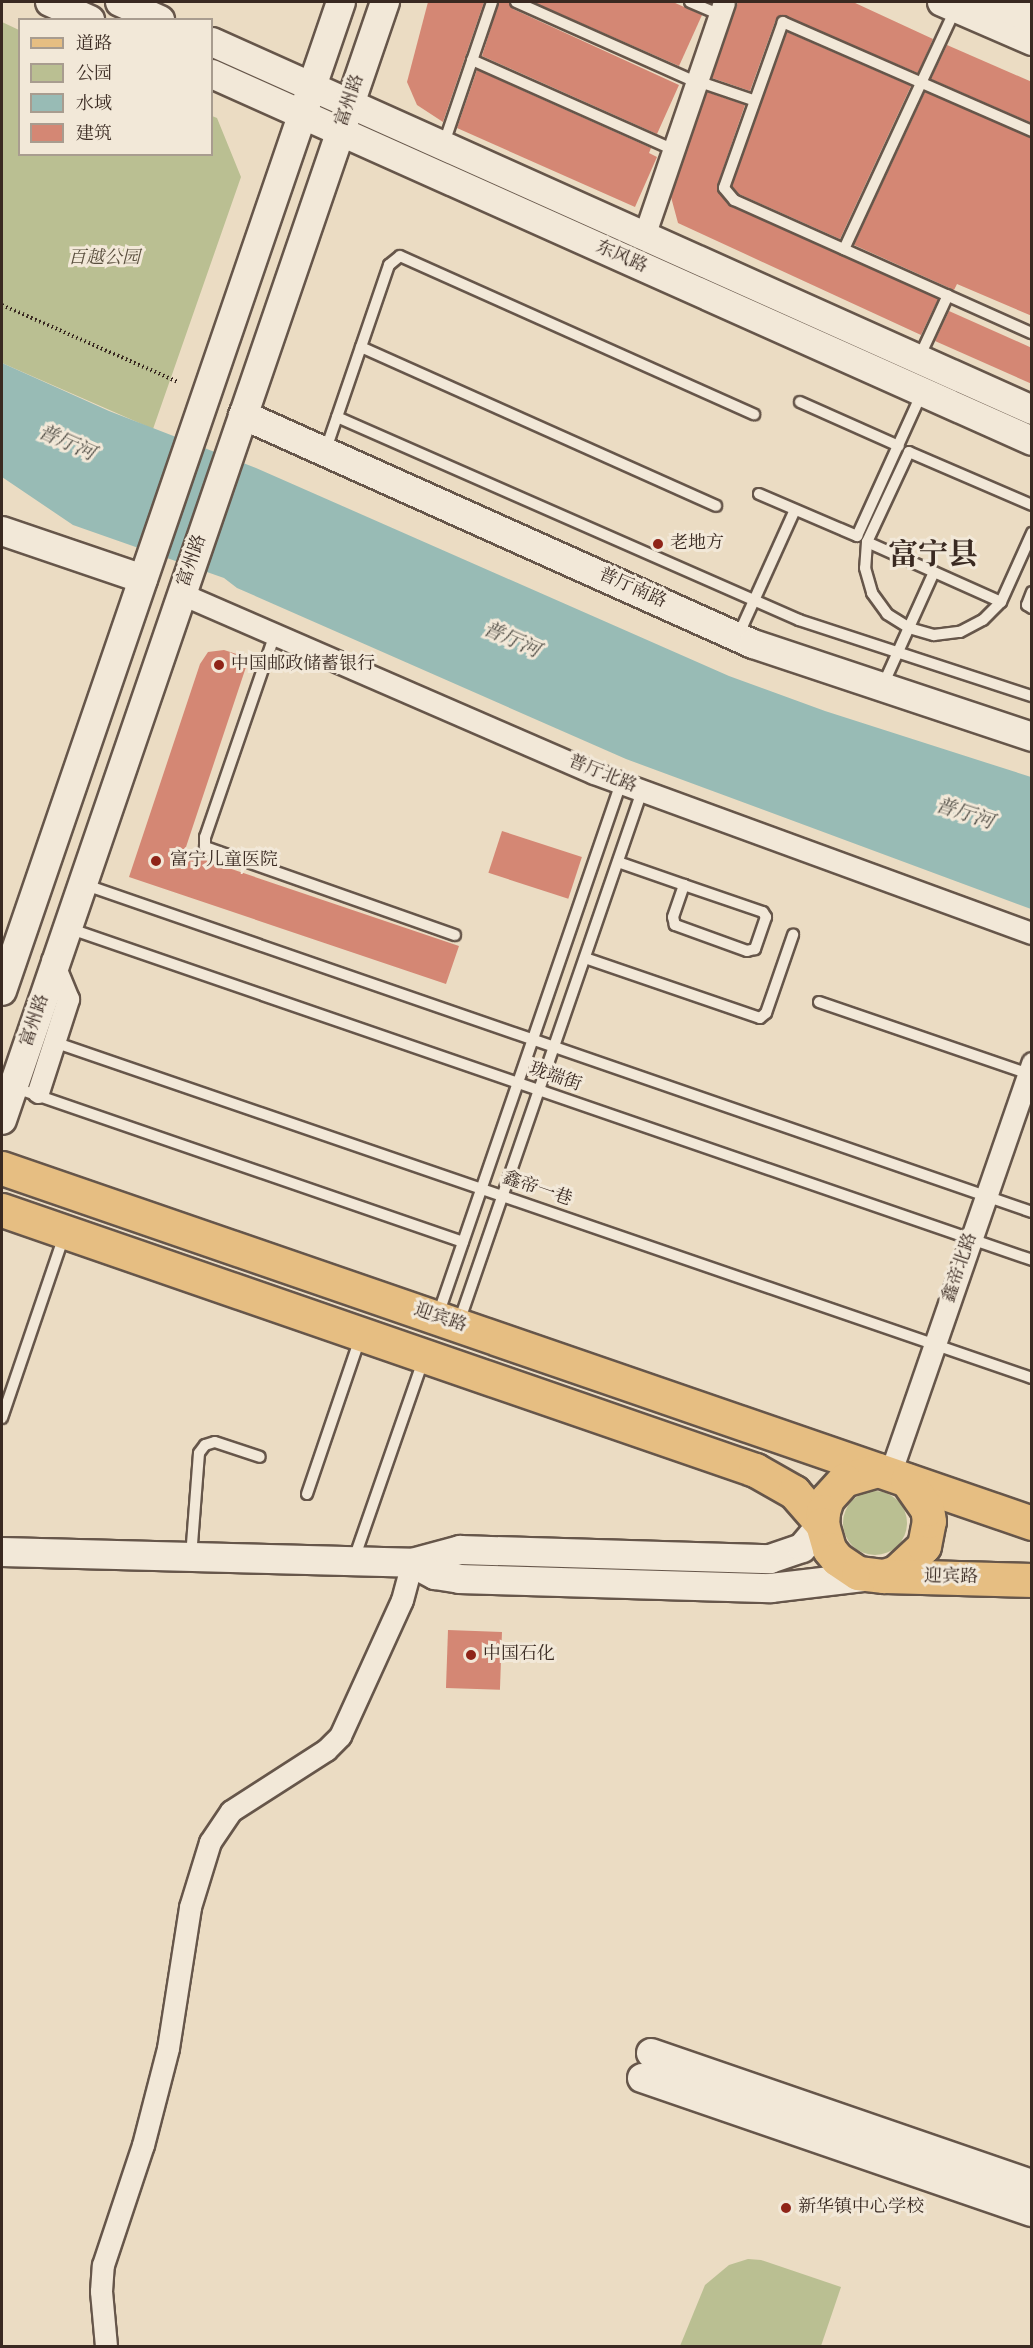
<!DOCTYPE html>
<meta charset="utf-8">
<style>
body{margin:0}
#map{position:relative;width:1033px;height:2348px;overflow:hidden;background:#ebdcc3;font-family:"Sorts Mill Goudy","Noto Serif SC",serif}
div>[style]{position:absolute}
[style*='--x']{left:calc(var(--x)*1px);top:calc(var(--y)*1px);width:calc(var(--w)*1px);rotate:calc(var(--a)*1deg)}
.green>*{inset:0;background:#babf92}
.round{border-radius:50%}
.water>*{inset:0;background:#98bbb5}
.building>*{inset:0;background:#d48774;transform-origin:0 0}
.path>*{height:4px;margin-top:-2px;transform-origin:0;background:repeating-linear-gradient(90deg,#392921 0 1.5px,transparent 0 4.5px)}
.roads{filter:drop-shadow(2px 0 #66564a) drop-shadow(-2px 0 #66564a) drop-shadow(0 2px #66564a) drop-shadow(0 -2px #66564a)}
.lane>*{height:10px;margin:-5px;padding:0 5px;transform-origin:5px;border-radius:5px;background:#f2e8d8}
.street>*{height:21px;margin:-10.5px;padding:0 10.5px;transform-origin:10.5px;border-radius:10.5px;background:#f2e8d8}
.secondary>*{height:28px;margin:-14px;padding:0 14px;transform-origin:14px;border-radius:14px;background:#f2e8d8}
.primary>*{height:33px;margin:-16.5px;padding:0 16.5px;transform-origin:16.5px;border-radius:16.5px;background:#e6be82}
.dots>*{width:16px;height:16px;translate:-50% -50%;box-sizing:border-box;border:3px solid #f2e8d8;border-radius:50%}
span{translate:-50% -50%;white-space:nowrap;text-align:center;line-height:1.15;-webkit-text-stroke:6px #f2e8d8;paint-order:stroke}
.street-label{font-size:18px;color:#392921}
.park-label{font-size:18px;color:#594e3d;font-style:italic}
.poi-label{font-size:18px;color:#392921}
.left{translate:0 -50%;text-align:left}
.water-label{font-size:20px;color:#514e46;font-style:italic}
.town-label{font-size:30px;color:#392921;font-weight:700}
.frame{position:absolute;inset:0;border:3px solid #392921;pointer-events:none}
.legend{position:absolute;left:18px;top:18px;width:195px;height:138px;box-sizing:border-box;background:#f2e8d8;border:2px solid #a89c8f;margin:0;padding:8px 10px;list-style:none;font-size:18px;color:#392921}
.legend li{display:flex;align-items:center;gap:12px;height:30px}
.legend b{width:30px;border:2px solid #a89c8f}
</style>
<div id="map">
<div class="green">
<i style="clip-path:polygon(2px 22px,19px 30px,20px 154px,212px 154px,212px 116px,217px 118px,241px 177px,153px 429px,2px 363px)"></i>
<i class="round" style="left:843px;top:1491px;width:64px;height:64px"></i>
<i style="clip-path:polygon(748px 2259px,761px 2260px,841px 2287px,821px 2346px,680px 2346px,705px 2285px,729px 2265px)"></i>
</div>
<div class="water">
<i style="clip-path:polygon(2px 363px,109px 411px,256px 468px,729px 676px,825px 711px,1031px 777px,1031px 909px,626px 759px,237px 588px,224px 578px,73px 525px,2px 477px)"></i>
</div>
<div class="building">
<i style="clip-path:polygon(428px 2px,484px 2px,443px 122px,417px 105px,407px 82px)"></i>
<i style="clip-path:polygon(499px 2px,509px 2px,513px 9px,679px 85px,657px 134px,482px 56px)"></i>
<i style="clip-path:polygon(533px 2px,673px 2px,702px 15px,679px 66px)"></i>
<i style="clip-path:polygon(738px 2px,853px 2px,933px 39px,918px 73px,781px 15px,776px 19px,750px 91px,712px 78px)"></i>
<i style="clip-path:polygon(787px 32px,911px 86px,840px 239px,739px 194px,732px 186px)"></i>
<i style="clip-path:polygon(947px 45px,1032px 82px,1032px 123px,931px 79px)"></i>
<i style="clip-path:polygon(477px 70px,651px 148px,649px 153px,657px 157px,635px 207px,457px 128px)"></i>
<i style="clip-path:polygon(707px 92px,745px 105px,717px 186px,728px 205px,938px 299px,921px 335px,678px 223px,671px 197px)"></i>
<i style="clip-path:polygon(925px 92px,1032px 138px,1032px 316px,957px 284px,954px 290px,854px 245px)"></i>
<i style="clip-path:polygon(949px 311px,1032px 348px,1032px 384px,935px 341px)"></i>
<i style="clip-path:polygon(224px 650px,249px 658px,184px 853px,459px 946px,446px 984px,129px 877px,200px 664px,208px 652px)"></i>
<i style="left:502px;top:831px;width:84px;height:44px;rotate:18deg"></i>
<i style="left:448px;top:1630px;width:54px;height:58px;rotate:2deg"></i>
</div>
<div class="path">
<i style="--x:2;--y:305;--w:192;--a:23.6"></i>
</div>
<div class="roads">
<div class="lane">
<i style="--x:516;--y:2;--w:197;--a:24"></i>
<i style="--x:690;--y:2;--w:33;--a:23"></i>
<i style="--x:472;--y:60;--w:221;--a:24"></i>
<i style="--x:697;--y:81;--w:59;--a:18.7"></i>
<i style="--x:1032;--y:131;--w:272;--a:-156.4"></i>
<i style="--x:783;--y:22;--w:176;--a:109.6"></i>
<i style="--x:724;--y:188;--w:16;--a:50"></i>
<i style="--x:734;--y:200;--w:326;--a:24.1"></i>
<i style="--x:443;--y:146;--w:152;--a:-71.2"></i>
<i style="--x:844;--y:249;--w:264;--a:-65.1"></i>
<i style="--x:361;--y:347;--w:389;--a:24.1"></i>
<i style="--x:919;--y:358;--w:69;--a:-65.3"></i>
<i style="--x:800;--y:402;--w:108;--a:24"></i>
<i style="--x:337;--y:417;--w:505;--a:23.72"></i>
<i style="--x:799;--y:620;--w:245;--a:18.1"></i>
<i style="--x:325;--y:452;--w:198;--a:-71.1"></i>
<i style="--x:389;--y:265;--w:14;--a:-39"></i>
<i style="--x:400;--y:256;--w:388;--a:24.1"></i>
<i style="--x:759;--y:494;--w:107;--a:23.2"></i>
<i style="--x:857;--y:536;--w:157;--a:-65.6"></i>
<i style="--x:1032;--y:505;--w:134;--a:-156.7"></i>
<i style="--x:909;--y:452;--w:99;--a:115"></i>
<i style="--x:867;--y:542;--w:147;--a:24.1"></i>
<i style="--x:1001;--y:602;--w:76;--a:-65.8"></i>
<i style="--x:867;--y:542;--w:26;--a:94"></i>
<i style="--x:865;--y:568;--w:26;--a:74"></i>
<i style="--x:872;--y:593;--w:26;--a:54"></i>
<i style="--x:887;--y:614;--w:26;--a:32"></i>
<i style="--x:909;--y:628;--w:26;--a:16"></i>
<i style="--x:934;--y:635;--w:26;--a:-7"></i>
<i style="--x:960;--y:632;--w:26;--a:-28"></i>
<i style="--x:983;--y:620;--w:25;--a:-45"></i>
<i style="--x:1032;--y:592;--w:14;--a:111"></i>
<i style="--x:1027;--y:605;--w:6;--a:31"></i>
<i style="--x:275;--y:634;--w:215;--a:109"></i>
<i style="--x:205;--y:837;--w:10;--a:90"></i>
<i style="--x:205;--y:847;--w:265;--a:19.4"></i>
<i style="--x:738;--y:636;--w:138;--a:-65.7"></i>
<i style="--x:883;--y:685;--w:124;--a:-65.7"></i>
<i style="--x:618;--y:862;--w:70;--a:19.2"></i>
<i style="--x:684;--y:885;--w:83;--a:18.9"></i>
<i style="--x:763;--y:912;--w:6;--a:59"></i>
<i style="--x:766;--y:917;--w:34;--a:109"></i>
<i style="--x:755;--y:949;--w:8;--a:166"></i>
<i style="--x:747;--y:951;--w:77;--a:-160.1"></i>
<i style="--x:675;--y:925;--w:8;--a:-104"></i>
<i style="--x:673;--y:917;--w:34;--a:-71"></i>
<i style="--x:83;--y:884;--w:1004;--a:19.07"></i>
<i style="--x:68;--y:928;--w:1020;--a:19"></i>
<i style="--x:585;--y:958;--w:185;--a:18.9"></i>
<i style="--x:760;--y:1018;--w:8;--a:-40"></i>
<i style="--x:766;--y:1013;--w:83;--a:-70.9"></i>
<i style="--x:819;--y:1002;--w:225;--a:18.9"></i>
<i style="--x:51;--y:1041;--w:1037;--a:18.96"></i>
<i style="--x:13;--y:1087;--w:476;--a:19"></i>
<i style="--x:438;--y:1315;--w:563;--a:-71.02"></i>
<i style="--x:459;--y:1322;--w:562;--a:-70.98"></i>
<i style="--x:2;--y:1418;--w:192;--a:-71.2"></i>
<i style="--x:307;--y:1494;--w:165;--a:-71.2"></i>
<i style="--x:191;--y:1557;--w:104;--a:-85.6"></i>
<i style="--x:199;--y:1453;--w:10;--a:-53"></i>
<i style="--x:205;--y:1445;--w:10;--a:-17"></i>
<i style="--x:215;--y:1442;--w:47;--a:18.4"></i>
<i style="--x:354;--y:1559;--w:213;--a:-70.8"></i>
</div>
<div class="street">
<i style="--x:644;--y:236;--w:247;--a:-71.1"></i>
<i style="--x:182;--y:594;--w:449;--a:23.5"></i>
<i style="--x:594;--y:773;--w:466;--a:20.1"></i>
<i style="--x:38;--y:1092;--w:98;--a:-72.1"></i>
<i style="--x:68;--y:999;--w:42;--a:-112.3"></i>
<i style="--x:890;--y:1474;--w:435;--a:-70.9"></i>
<i style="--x:106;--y:2346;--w:55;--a:-95.2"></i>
<i style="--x:101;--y:2291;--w:26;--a:-86"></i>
<i style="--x:103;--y:2265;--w:126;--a:-71.6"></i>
<i style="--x:143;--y:2145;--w:100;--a:-75.5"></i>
<i style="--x:168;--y:2048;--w:143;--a:-81.1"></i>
<i style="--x:190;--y:1907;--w:68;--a:-72.9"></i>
<i style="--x:210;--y:1842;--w:37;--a:-56"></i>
<i style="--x:231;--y:1811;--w:113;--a:-32.7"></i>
<i style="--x:326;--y:1750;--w:20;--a:-45"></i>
<i style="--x:340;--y:1736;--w:149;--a:-65.5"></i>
<i style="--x:402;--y:1600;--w:38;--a:-75"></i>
</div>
<div class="secondary">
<i style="--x:50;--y:2;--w:44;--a:24.2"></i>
<i style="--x:120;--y:2;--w:44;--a:24.2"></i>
<i style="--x:942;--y:2;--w:98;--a:23.4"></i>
<i style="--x:992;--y:2;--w:43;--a:23"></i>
<i style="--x:212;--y:42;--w:899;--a:24.17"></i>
<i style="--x:212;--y:74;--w:898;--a:24.11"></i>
<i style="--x:243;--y:415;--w:559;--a:24.18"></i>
<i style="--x:753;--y:644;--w:294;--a:18.4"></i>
<i style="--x:2;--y:531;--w:149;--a:18.8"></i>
<i style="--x:2;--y:991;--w:1045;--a:-71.08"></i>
<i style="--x:2;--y:1120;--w:1182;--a:-71.09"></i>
<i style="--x:2;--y:1552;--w:410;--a:1.5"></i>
<i style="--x:412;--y:1563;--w:50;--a:-15.2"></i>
<i style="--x:460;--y:1550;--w:310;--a:1.7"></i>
<i style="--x:770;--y:1559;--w:34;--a:-19"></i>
<i style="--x:802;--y:1548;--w:31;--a:-50"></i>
<i style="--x:412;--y:1563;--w:26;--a:28"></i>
<i style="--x:435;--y:1575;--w:24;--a:9"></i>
<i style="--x:459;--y:1579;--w:312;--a:1.7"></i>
<i style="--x:771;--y:1588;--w:101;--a:-6.8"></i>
<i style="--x:651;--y:2053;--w:403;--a:19"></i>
<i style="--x:642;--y:2078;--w:412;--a:19"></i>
</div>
<div class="primary">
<i style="--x:2;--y:1168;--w:1089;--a:19.02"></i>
<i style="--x:2;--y:1210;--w:797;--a:19.05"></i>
<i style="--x:755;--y:1470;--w:45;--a:29.4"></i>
<i style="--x:794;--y:1492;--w:43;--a:48.8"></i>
<i style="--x:878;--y:1470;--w:35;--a:164"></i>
<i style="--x:844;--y:1480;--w:25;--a:132"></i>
<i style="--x:827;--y:1499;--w:13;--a:108"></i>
<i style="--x:823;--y:1511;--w:13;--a:94"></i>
<i style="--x:822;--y:1524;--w:26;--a:74"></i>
<i style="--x:829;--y:1549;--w:13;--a:51"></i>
<i style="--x:837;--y:1559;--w:25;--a:34"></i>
<i style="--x:858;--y:1573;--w:26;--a:7"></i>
<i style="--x:884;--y:1576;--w:13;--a:-18"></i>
<i style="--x:896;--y:1572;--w:38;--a:-43"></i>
<i style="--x:924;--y:1546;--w:25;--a:-79"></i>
<i style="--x:929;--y:1521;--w:12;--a:-99"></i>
<i style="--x:927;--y:1509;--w:35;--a:-125"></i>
<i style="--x:885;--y:1576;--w:147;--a:1.6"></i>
</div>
</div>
<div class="dots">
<i style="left:658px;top:544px;background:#8f2418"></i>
<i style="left:219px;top:665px;background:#8f2418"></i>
<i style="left:156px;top:861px;background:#8f2418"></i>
<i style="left:471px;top:1655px;background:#8f2418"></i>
<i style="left:786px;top:2208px;background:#8f2418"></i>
</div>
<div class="street-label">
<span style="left:351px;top:101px;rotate:-71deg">富州路</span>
<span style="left:621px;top:258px;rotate:24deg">东风路</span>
<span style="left:193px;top:561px;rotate:-71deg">富州路</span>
<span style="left:632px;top:589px;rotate:24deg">普厅南路</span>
<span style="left:602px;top:775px;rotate:22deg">普厅北路</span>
<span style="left:36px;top:1021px;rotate:-71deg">富州路</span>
<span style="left:555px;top:1078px;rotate:19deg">珑端街</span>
<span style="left:537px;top:1190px;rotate:19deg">鑫帝一巷</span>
<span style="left:961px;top:1268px;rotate:-71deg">鑫帝北路</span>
<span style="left:440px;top:1319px;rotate:19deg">迎宾路</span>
<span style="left:951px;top:1578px;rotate:1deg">迎宾路</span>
</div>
<div class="park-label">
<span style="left:104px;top:259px">百越公园</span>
</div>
<div class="poi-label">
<span class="left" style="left:670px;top:544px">老地方</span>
<span class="left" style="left:231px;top:665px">中国邮政储蓄银行</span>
<span class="left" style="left:170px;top:861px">富宁儿童医院</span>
<span class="left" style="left:483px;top:1655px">中国石化</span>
<span class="left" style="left:798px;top:2208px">新华镇中心学校</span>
</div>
<div class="water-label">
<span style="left:66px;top:444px;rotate:24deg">普厅河</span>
<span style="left:511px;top:641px;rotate:24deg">普厅河</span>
<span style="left:964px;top:815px;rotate:18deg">普厅河</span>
</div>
<div class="town-label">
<span style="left:933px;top:557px">富宁县</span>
</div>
<div class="frame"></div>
<ul class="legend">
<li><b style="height:8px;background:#e6be82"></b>道路</li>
<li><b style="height:16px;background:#babf92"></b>公园</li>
<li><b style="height:16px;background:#98bbb5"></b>水域</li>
<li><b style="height:16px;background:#d48774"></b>建筑</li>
</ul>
</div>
